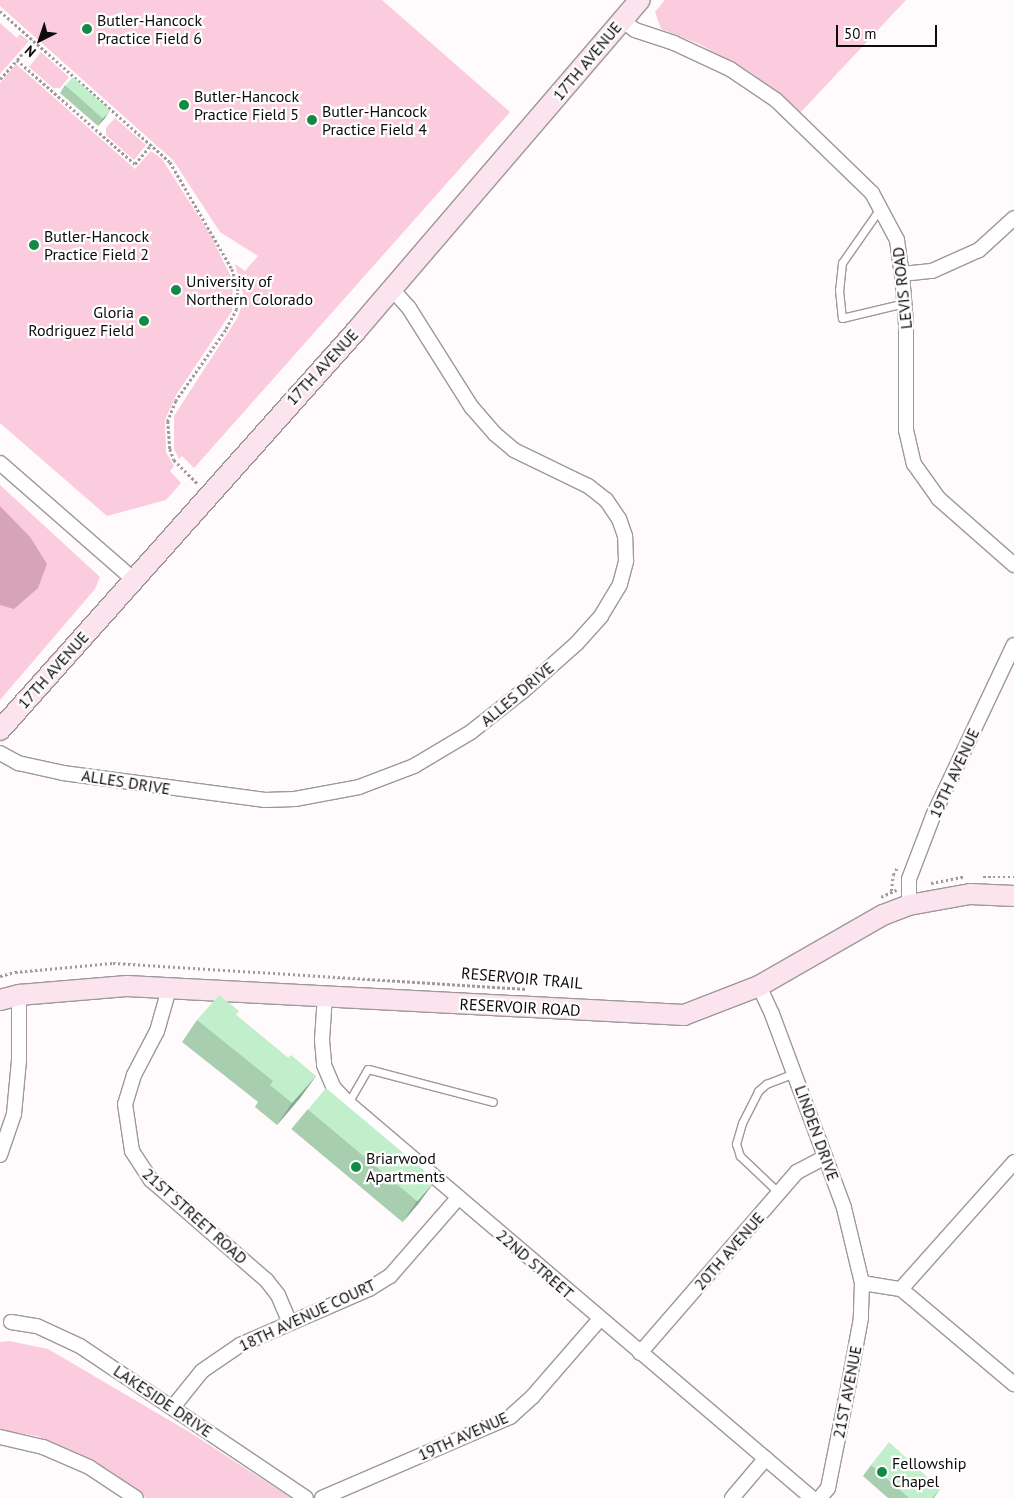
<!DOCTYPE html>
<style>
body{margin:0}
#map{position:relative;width:1014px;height:1498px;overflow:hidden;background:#fffafc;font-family:"PT Sans",sans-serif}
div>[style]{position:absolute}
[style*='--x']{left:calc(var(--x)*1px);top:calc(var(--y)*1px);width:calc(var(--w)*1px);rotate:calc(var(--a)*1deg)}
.green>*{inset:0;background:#faccde}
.water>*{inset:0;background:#d7a3b8}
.path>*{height:2.5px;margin-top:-1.25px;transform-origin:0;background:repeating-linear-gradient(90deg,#9f9b9c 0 2.5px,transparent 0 5px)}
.roads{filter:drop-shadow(1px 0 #9e989a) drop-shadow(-1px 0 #9e989a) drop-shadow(0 1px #9e989a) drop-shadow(0 -1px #9e989a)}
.lane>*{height:7px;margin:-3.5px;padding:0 3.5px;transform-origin:3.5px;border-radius:3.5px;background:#fff}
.street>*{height:14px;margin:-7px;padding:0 7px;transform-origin:7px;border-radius:7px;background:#fff}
.secondary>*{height:20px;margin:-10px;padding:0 10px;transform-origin:10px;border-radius:10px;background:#fbe4ed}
.wall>*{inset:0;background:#a7ceaf;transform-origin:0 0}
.shaded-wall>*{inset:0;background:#88a78e}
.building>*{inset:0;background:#c2efcb;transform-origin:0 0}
.dots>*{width:14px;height:14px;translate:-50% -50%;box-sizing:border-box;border:2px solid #fff;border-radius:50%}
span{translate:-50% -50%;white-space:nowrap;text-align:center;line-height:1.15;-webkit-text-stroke:4.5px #fff;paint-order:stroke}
.poi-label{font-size:16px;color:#0d0b0b}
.left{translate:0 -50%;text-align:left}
.right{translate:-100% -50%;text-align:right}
.street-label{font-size:16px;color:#0d0b0b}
.north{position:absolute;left:15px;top:15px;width:50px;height:50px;-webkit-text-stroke:4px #fff;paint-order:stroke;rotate:221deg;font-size:14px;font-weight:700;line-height:20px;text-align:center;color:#0d0b0b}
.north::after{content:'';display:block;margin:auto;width:18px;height:22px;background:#0d0b0b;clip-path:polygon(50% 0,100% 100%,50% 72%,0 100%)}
.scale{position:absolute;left:836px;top:25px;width:101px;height:22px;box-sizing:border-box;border:2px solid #0d0b0b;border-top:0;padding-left:6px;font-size:15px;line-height:18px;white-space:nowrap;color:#0d0b0b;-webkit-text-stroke:4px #fff;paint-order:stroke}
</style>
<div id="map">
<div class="green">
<i style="clip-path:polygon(0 0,382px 0,510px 112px,194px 468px,182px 456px,179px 459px,174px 449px,174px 416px,238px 317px,244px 298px,235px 264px,245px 271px,258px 256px,220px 232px,173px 160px,0 6px)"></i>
<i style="clip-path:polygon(665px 0,906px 0,801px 112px,753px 74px,699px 44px,661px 29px,655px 12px)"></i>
<i style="clip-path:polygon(0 23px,17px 38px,20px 34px,29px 41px,0 74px)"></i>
<i style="clip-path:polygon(41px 52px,69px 77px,60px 88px,53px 88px,29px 67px)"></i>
<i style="clip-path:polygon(16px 64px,135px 169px,151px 151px,162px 159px,211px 236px,233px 281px,232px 311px,176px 395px,165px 420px,166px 452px,174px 466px,170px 471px,181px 483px,166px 500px,107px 516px,0 423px,0 83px)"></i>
<i style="clip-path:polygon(115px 118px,146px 145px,134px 160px,106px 135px,106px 128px)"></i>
<i style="clip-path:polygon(0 485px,100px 577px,95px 589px,0 700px)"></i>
<i style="clip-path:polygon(9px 1341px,48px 1349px,191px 1433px,291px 1498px,146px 1498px,109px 1470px,78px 1453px,37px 1436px,0 1430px,0 1342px)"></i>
</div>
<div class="water">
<i style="clip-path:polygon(0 506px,30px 537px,47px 564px,38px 588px,14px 609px,0 605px)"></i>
</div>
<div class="path">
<i style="--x:0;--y:11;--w:227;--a:41.6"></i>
<i style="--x:170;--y:162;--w:124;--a:59.9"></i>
<i style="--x:232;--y:269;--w:20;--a:72"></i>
<i style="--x:238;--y:288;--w:21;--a:93"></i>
<i style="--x:237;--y:309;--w:24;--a:118"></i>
<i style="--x:226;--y:330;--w:87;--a:125.2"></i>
<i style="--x:176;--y:401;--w:22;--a:112"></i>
<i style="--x:168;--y:421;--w:28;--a:86"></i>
<i style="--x:170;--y:449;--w:12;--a:70"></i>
<i style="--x:174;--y:460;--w:34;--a:45"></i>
<i style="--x:17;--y:60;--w:25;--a:-50"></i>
<i style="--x:0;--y:79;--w:25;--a:-48"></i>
<i style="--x:17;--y:60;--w:157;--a:41.4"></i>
<i style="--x:135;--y:164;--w:26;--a:-50"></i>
<i style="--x:983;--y:877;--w:31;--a:0"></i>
<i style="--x:931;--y:883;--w:33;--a:-11"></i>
<i style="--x:891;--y:891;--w:16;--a:-83"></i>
<i style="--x:893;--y:875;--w:10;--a:-61"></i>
<i style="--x:881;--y:897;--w:17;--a:-25"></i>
<i style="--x:0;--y:976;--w:16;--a:-15"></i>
<i style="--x:15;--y:972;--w:98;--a:-5.2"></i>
<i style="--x:113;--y:963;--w:414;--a:3.6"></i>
</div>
<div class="roads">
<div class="lane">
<i style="--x:881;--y:207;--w:68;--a:124.9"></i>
<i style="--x:842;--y:263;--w:27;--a:96"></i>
<i style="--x:839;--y:290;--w:28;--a:84"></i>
<i style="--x:842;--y:318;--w:65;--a:-13.4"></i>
<i style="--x:348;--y:1103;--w:39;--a:-60"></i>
<i style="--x:368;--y:1069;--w:129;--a:14.8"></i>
<i style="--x:779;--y:1193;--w:54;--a:-136.5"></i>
<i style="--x:740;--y:1156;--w:13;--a:-108"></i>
<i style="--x:736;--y:1144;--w:22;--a:-74"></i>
<i style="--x:742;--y:1123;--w:36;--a:-63"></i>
<i style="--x:758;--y:1091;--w:11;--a:-41"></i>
<i style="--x:766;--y:1084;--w:31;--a:-21"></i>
</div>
<div class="street">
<i style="--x:622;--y:20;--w:16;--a:38"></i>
<i style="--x:635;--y:30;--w:41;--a:18.4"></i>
<i style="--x:674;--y:43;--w:62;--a:24.9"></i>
<i style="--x:730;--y:69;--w:55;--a:34"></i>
<i style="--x:776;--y:100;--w:134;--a:44.1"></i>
<i style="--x:872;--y:193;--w:53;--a:62"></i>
<i style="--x:897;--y:240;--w:34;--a:82"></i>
<i style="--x:902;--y:274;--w:50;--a:85.4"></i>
<i style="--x:906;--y:324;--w:106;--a:90"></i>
<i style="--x:906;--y:430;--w:35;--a:77"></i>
<i style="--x:914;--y:464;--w:43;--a:54.5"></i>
<i style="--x:939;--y:499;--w:100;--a:41.3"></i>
<i style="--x:902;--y:274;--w:30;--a:-6"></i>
<i style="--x:932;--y:271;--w:51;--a:-24.1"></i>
<i style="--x:979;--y:250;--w:47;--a:-42.4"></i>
<i style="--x:0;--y:463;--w:178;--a:41.1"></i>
<i style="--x:0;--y:753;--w:21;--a:29"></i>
<i style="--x:18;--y:763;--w:46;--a:12.5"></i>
<i style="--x:63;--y:773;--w:204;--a:7.6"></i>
<i style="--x:265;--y:800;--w:30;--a:-2"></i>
<i style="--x:295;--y:799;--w:65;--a:-10.6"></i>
<i style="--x:359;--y:787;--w:59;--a:-20.9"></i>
<i style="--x:414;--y:766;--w:66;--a:-30.8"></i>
<i style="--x:471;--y:732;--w:66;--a:-38.3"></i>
<i style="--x:523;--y:691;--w:72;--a:-41.6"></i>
<i style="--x:577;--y:643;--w:36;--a:-48"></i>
<i style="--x:601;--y:616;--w:37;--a:-59"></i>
<i style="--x:620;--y:584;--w:24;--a:-75"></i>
<i style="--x:626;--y:561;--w:25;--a:-92"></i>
<i style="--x:625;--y:536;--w:18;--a:-109"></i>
<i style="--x:619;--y:519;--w:23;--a:-124"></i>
<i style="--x:606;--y:500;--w:23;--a:-142"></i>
<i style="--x:588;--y:486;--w:82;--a:-154.1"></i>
<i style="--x:514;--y:450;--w:25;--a:-140"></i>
<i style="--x:495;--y:434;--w:35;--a:-131"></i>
<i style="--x:472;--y:408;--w:118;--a:-122.2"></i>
<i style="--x:409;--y:308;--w:25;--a:-132"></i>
<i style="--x:909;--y:905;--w:26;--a:-90"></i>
<i style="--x:909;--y:879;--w:67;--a:-69.1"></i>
<i style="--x:933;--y:816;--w:189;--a:-64.7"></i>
<i style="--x:759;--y:986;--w:31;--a:65"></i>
<i style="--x:772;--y:1014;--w:207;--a:69.6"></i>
<i style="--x:844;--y:1208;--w:77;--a:76.5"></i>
<i style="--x:862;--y:1283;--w:35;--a:92"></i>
<i style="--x:861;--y:1318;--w:71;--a:100.5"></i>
<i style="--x:848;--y:1388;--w:102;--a:101.3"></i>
<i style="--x:828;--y:1488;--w:13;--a:129"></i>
<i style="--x:169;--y:989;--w:44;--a:105.9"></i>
<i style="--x:157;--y:1031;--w:50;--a:117.6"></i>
<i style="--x:134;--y:1075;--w:30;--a:107"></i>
<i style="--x:125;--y:1104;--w:48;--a:81.5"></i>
<i style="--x:132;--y:1151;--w:35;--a:57"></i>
<i style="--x:151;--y:1180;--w:154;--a:41"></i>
<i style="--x:267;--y:1281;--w:18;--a:52"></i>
<i style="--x:278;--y:1295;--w:28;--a:67"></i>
<i style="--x:325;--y:995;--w:45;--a:93.8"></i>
<i style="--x:322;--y:1040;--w:25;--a:85"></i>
<i style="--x:324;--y:1065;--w:25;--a:67"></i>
<i style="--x:334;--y:1088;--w:21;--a:47"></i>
<i style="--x:348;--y:1103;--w:609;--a:40.41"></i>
<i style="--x:0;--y:1155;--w:43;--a:-71.1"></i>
<i style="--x:14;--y:1114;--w:54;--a:-84.7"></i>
<i style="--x:19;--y:1060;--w:65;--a:-90"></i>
<i style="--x:862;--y:1283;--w:39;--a:9"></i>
<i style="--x:901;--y:1289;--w:148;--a:40.1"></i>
<i style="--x:901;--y:1289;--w:170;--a:-48.3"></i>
<i style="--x:11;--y:1322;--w:26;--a:9"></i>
<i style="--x:37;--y:1326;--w:47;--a:24.9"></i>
<i style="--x:80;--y:1346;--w:272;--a:33.9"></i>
<i style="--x:640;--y:1353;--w:240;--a:-49.1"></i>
<i style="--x:797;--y:1172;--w:32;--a:-28"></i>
<i style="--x:173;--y:1407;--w:46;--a:-51.1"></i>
<i style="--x:202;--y:1371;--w:46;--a:-34.4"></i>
<i style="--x:240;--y:1345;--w:141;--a:-23.5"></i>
<i style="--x:369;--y:1289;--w:25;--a:-32"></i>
<i style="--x:390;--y:1276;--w:103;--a:-48.9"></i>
<i style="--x:0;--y:1437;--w:44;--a:13.1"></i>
<i style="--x:43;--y:1447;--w:50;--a:23.5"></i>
<i style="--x:89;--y:1467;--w:56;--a:33.4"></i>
<i style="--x:322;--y:1498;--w:205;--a:-23.3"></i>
<i style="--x:510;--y:1417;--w:31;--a:-42"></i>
<i style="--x:533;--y:1396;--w:102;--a:-49"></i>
<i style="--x:732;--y:1498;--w:52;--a:-49.6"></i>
</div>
<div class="secondary">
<i style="--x:0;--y:730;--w:535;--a:-48.26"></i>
<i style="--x:356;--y:331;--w:436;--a:-49.4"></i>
<i style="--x:0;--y:1000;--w:20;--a:-15"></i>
<i style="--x:19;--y:995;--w:108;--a:-4.8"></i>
<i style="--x:127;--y:986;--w:558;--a:2.98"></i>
<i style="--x:684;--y:1015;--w:80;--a:-21.1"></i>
<i style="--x:759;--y:986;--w:143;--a:-29.8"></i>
<i style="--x:883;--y:915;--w:28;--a:-21"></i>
<i style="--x:909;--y:905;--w:62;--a:-10.2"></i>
<i style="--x:970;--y:894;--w:44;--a:2.6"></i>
</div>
</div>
<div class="wall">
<i style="clip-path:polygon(65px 85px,105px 118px,98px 126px,60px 93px)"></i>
<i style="clip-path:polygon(236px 1015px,288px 1058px,316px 1076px,300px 1098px,277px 1125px,255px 1107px,258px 1102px,182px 1042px,197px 1020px)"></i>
<i style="left:308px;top:1109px;width:145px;height:26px;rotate:40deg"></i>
<i style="clip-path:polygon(871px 1465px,940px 1489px,934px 1498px,888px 1498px,863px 1476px)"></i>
</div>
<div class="shaded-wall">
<i style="clip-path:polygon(110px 110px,105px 118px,98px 126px,103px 118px)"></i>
<i style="clip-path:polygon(316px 1076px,300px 1098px,277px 1125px,292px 1103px)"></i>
<i style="clip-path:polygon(435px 1181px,419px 1203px,402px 1223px,417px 1201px)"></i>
</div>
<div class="building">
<i style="left:73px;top:77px;width:50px;height:11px;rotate:42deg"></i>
<i style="clip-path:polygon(219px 995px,239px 1011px,236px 1015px,288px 1058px,291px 1055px,316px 1076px,292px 1103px,270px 1085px,273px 1081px,197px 1020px)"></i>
<i style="left:326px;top:1088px;width:143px;height:28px;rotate:40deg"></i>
<i style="clip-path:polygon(889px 1442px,940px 1489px,932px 1498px,909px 1498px,871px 1465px)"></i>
</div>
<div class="dots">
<i style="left:87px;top:29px;background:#128a44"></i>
<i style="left:184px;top:105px;background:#128a44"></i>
<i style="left:312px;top:120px;background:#128a44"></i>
<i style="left:34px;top:245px;background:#128a44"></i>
<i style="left:176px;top:290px;background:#128a44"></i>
<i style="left:144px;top:321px;background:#128a44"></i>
<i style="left:356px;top:1167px;background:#128a44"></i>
<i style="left:882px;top:1472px;background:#128a44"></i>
</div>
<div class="poi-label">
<span class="left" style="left:97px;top:29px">Butler-Hancock<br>Practice Field 6</span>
<span class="left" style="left:194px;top:105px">Butler-Hancock<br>Practice Field 5</span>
<span class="left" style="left:322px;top:120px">Butler-Hancock<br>Practice Field 4</span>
<span class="left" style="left:44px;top:245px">Butler-Hancock<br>Practice Field 2</span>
<span class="left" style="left:186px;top:290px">University of<br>Northern Colorado</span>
<span class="right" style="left:134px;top:321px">Gloria<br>Rodriguez Field</span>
<span class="left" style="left:366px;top:1167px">Briarwood<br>Apartments</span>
<span class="left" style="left:892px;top:1472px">Fellowship<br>Chapel</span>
</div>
<div class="street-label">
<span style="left:587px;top:61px;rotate:-50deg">17TH AVENUE</span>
<span style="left:902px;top:288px;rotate:-96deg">LEVIS ROAD</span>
<span style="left:322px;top:367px;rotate:-47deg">17TH AVENUE</span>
<span style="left:53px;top:670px;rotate:-48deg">17TH AVENUE</span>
<span style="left:517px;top:694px;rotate:-40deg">ALLES DRIVE</span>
<span style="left:954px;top:773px;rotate:-65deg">19TH AVENUE</span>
<span style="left:126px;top:782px;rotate:9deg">ALLES DRIVE</span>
<span style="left:522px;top:978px;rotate:5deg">RESERVOIR TRAIL</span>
<span style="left:520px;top:1007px;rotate:3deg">RESERVOIR ROAD</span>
<span style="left:817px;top:1133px;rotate:70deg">LINDEN DRIVE</span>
<span style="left:195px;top:1216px;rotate:42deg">21ST STREET ROAD</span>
<span style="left:729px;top:1251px;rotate:-49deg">20TH AVENUE</span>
<span style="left:535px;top:1264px;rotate:41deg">22ND STREET</span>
<span style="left:307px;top:1315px;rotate:-25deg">18TH AVENUE COURT</span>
<span style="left:847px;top:1392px;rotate:-79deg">21ST AVENUE</span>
<span style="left:163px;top:1401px;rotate:34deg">LAKESIDE DRIVE</span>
<span style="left:463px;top:1436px;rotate:-24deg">19TH AVENUE</span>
</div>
<div class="north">N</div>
<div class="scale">50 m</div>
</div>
